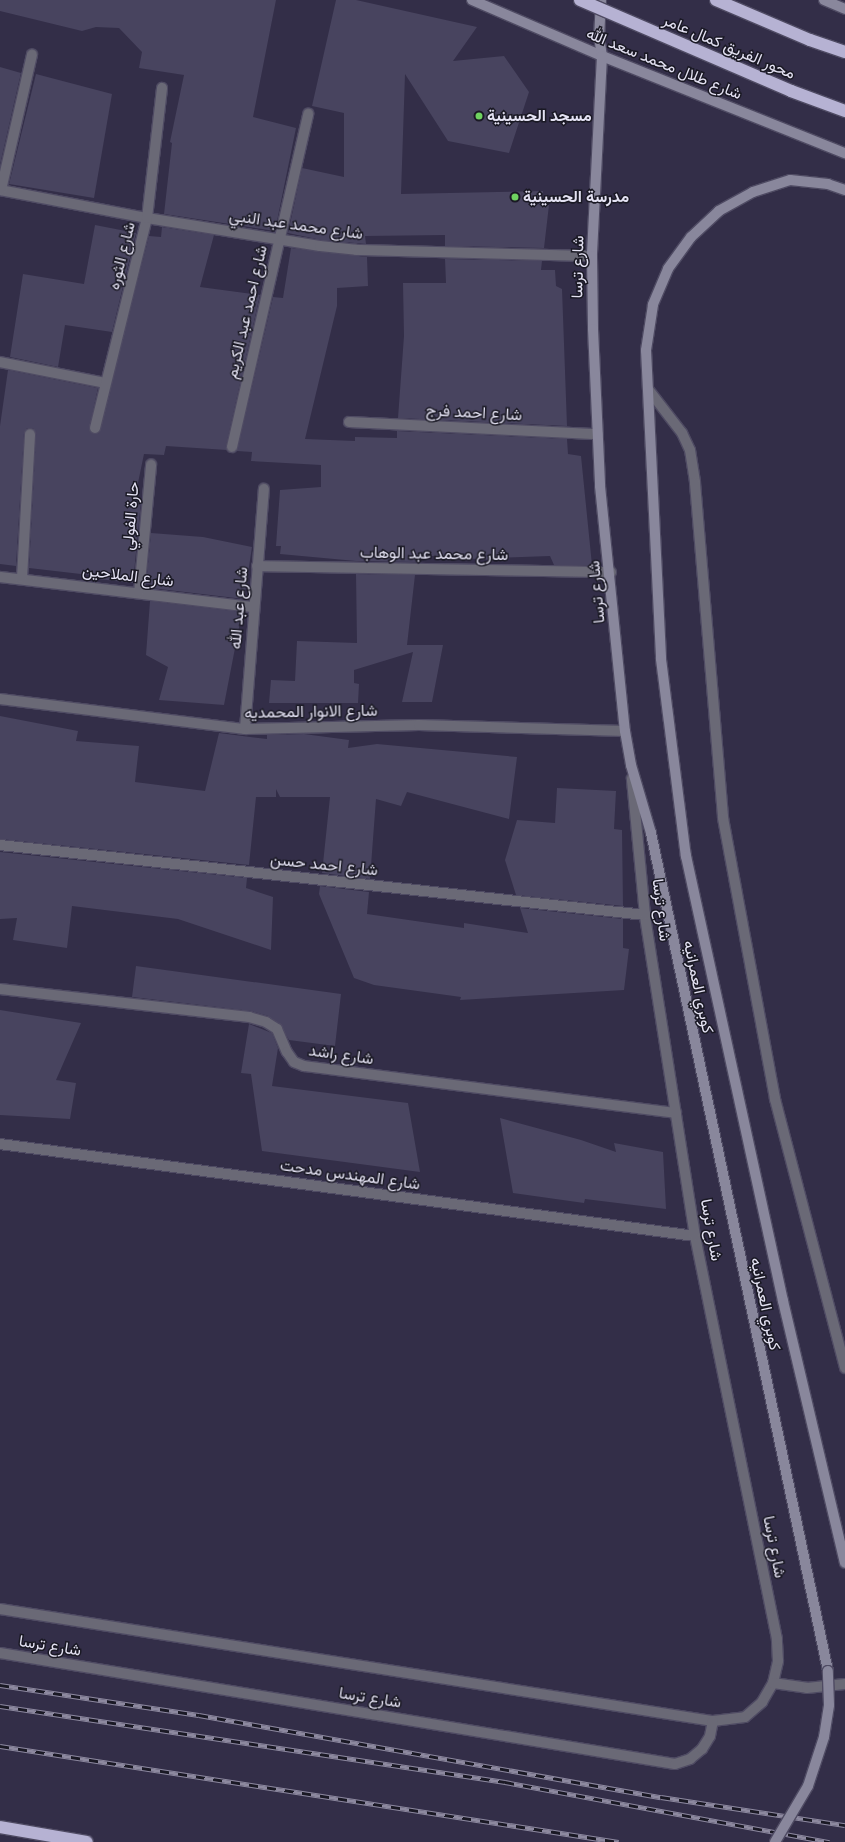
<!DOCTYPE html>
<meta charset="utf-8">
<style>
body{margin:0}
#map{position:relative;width:845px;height:1842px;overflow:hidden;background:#332e48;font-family:Spectral,Vazirmatn,serif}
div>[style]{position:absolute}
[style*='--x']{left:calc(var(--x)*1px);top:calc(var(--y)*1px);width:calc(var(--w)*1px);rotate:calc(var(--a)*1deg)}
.building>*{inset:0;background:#48445f}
.roads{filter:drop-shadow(1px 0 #4f4b63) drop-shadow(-1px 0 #4f4b63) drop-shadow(0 1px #4f4b63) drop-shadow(0 -1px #4f4b63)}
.street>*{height:10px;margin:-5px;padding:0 5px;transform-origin:5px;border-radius:5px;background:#6a6976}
.secondary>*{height:10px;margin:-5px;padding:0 5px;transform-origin:5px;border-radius:5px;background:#89879c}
.highway>*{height:12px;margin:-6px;padding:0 6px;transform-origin:6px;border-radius:6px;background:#b6b2d3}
.rail>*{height:4.5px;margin-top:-2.25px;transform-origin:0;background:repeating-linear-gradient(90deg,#1a1924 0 9px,#8d899f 0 18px);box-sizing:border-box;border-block:1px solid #8d899f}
.bridges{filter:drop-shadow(1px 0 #4f4b63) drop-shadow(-1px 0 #4f4b63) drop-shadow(0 1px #4f4b63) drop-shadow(0 -1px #4f4b63)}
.secondary-bridge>*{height:10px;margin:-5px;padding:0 5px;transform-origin:5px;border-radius:5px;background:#89879c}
.highway-bridge>*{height:12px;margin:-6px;padding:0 6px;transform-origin:6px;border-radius:6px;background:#b6b2d3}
.dots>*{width:11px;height:11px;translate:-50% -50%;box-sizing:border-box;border:2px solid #1a1924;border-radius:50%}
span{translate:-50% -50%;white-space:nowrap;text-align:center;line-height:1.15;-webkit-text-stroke:3px #1a1924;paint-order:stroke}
.street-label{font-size:16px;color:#e4e2f3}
.poi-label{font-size:16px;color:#e4e2f3;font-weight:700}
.left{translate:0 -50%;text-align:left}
</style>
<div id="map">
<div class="building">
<i style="clip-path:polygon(0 0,276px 0,253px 117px,296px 128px,275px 231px,164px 214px,172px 143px,170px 142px,184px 75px,139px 68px,142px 52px,119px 28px,96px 27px,82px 31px,0 11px)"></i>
<i style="clip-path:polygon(336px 0,356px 0,477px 27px,453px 61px,504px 56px,529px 92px,509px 153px,448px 141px,405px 74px,401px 194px,543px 191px,543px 204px,549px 205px,544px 248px,445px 246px,445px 235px,365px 236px,366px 244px,321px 240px,288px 233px,302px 168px,344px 177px,344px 113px,312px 106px)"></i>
<i style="clip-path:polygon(0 67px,21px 73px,0 165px)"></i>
<i style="clip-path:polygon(36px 74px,112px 94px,94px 198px,9px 184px)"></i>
<i style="clip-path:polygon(95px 225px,136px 233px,112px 332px,65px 325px,58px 367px,10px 357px,23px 274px,84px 284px)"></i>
<i style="clip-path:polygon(162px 227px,214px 235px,200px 287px,260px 295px,226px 446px,227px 450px,166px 446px,164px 455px,144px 454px,134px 502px,141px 502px,133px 583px,98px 579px,98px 576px,29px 568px,36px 434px,33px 428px,27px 428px,24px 434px,16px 566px,0 564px,0 426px,8px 370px,98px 388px,89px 429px,93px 434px,99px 433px,149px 236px,161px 237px)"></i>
<i style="clip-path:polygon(291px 248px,367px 257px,368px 286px,337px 288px,337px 306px,305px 439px,355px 441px,355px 437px,397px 438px,397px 431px,567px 439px,568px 454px,581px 456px,592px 565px,554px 565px,550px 556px,491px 558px,492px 560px,417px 555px,416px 562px,356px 561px,280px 554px,281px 546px,276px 546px,280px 490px,321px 487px,321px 465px,251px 461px,252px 452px,237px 451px,273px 297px,283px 298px)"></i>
<i style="clip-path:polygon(445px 259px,542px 261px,541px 270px,555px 270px,556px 286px,562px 289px,567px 426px,398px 418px,404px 336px,403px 283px,446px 283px)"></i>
<i style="clip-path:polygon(151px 533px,203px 537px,252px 547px,244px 599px,151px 588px,151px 584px,146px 584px)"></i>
<i style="clip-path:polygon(356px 574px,415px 575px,407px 645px,443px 645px,432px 702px,402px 702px,413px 652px,354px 670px,354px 683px,359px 684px,358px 703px,269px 703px,271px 680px,295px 681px,297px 641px,357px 643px)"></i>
<i style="clip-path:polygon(150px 601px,242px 612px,224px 705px,159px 700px,168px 667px,146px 655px)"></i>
<i style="clip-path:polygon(0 716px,78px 731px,76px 741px,139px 746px,135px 782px,205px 791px,219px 733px,267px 739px,267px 735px,304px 734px,349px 740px,348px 748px,377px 744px,517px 757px,509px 819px,407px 792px,401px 806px,376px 799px,370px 879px,322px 873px,330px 797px,280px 797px,276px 789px,276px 797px,256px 797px,249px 865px,0 839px)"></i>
<i style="clip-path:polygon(557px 788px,616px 791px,614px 829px,622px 830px,623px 906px,516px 895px,505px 860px,517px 820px,555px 823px)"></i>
<i style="clip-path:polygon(0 852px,247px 878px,246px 888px,273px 897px,271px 950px,178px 919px,72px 906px,67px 948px,13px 940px,17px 918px,0 919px)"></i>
<i style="clip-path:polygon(320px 886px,369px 892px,367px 914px,464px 928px,464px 923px,528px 933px,520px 908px,623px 919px,623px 948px,629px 949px,624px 990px,460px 1000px,461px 997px,374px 985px,354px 978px,319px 894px)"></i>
<i style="clip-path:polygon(136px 966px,341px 994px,335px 1046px,289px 1040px,280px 1024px,268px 1016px,251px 1011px,132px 997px)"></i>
<i style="clip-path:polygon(0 1010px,81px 1023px,56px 1080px,76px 1083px,70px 1119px,0 1115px)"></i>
<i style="clip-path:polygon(249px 1024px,272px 1033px,278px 1048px,272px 1086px,408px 1103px,420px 1172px,262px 1151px,251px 1074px,241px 1073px)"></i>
<i style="clip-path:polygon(500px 1118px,581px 1140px,616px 1152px,614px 1143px,663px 1152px,666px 1209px,585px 1199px,584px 1203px,513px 1193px)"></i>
</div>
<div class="roads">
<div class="street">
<i style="--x:0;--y:190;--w:150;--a:10.8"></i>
<i style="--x:147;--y:218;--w:175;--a:9.2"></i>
<i style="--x:320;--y:246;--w:36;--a:6"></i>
<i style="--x:356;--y:250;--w:236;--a:1.5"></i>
<i style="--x:1;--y:190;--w:139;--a:-77.1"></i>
<i style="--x:0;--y:362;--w:107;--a:11.3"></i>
<i style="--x:648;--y:389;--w:56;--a:52.3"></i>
<i style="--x:682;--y:433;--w:19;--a:65"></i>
<i style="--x:690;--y:450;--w:33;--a:81"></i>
<i style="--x:695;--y:483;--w:336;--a:85.2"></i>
<i style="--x:723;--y:818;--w:286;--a:79.5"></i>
<i style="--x:775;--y:1099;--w:278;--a:75.4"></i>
<i style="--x:349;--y:422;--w:249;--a:2.8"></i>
<i style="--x:95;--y:428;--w:216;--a:-76.1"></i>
<i style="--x:147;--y:218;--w:131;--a:-83.4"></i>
<i style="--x:232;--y:447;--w:342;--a:-77.1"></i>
<i style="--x:257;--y:566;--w:354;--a:1"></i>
<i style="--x:0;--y:577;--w:255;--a:6.8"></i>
<i style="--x:22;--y:578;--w:144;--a:-86.8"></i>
<i style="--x:139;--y:593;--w:129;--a:-84.6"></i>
<i style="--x:0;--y:699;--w:247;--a:7"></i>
<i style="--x:245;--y:729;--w:174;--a:-1.3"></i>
<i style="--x:419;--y:725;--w:206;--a:1.7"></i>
<i style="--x:245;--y:729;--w:241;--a:-85.5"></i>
<i style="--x:0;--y:845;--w:649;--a:6.19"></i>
<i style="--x:0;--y:989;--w:251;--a:6.4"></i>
<i style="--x:249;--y:1017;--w:18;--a:16"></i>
<i style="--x:266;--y:1022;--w:13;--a:32"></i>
<i style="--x:277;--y:1029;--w:25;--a:67"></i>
<i style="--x:287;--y:1052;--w:12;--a:55"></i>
<i style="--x:294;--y:1062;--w:11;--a:22"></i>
<i style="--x:304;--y:1066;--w:375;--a:7.2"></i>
<i style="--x:0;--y:1144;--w:701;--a:7.54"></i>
<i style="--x:0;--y:1609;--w:722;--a:8.93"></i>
<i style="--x:713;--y:1721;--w:32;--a:-7"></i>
<i style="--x:745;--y:1717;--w:23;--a:-41"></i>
<i style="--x:762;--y:1702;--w:22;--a:-60"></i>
<i style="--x:773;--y:1683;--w:23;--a:-77"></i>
<i style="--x:778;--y:1661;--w:22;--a:-93"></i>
<i style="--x:777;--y:1639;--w:411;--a:-101.5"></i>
<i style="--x:695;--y:1236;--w:325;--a:-98.9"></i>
<i style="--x:645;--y:915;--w:137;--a:-95.5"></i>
<i style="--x:0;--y:1653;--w:684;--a:9.34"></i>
<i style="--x:675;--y:1764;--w:16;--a:-18"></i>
<i style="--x:690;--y:1759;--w:16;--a:-40"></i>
<i style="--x:702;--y:1749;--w:15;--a:-58"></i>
<i style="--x:710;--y:1736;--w:15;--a:-79"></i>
<i style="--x:773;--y:1683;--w:34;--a:8"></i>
<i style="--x:807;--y:1688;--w:38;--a:-6"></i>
</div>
<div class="secondary">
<i style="--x:472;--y:0;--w:142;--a:23.3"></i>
<i style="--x:602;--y:56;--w:262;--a:21.8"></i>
<i style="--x:601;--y:0;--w:37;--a:93"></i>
<i style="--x:599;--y:37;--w:19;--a:81"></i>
<i style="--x:602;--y:56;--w:200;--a:92.9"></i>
<i style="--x:592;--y:256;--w:73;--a:89.2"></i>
<i style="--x:593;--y:329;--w:157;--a:87.4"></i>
<i style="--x:600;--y:486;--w:246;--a:84.2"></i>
<i style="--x:625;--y:731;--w:35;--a:80"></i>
<i style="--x:631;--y:765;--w:71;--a:73.6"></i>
<i style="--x:651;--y:833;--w:856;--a:78.07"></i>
<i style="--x:824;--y:0;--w:23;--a:23"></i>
<i style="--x:845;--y:190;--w:18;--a:-161"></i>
<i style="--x:828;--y:184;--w:38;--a:-174"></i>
<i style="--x:790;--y:180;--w:39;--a:162"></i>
<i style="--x:753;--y:192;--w:39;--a:151"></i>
<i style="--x:719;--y:211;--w:38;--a:137"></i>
<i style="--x:691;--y:237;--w:39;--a:126"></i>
<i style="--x:668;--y:269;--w:39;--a:113"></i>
<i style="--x:653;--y:305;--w:46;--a:98.8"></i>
<i style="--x:646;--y:350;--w:309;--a:87.2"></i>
<i style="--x:661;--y:659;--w:199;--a:82.8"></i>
<i style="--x:686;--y:856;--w:455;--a:77.7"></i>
<i style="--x:783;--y:1301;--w:269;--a:76.7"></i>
</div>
<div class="highway">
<i style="--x:716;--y:0;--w:102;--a:23.1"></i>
<i style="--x:810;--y:40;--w:37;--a:19"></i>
<i style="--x:0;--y:1827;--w:88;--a:9.8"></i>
</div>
</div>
<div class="rail">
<i style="--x:0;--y:1685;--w:201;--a:8.6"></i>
<i style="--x:199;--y:1715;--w:469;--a:10.1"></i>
<i style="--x:661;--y:1797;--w:186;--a:8.7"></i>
<i style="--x:0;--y:1706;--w:511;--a:8.56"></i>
<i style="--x:505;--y:1782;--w:330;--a:10.5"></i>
<i style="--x:0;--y:1746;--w:626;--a:8.82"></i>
</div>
<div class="bridges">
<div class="secondary-bridge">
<i style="--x:775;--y:1842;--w:65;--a:-59.5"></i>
<i style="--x:808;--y:1786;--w:52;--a:-71.9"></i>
<i style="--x:824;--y:1737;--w:32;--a:-81"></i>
<i style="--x:829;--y:1705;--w:34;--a:-92"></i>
</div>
<div class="highway-bridge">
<i style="--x:580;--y:0;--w:230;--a:23.3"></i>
<i style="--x:791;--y:91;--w:58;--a:20.3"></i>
</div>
</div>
<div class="dots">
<i style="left:479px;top:116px;background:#6fd360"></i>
<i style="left:515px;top:197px;background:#6fd360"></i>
</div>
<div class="street-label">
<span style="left:729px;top:47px;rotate:23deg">محور الفريق كمال عامر</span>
<span style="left:664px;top:64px;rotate:22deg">شارع طلال محمد سعد الله</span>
<span style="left:296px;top:225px;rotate:8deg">شارع محمد عبد النبي</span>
<span style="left:122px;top:256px;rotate:-76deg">شارع الثوره</span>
<span style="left:578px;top:267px;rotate:-89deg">شارع ترسا</span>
<span style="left:247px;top:312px;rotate:-77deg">شارع احمد عبد الكريم</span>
<span style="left:474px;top:413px;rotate:3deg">شارع احمد فرج</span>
<span style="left:131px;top:516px;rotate:-85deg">حارة الفولي</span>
<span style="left:434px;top:554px;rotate:1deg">شارع محمد عبد الوهاب</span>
<span style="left:128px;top:576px;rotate:7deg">شارع الملاحين</span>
<span style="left:597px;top:592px;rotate:-95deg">شارع ترسا</span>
<span style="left:239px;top:608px;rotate:-85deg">شارع عبد الله</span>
<span style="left:311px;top:712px;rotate:-1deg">شارع الانوار المحمديه</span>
<span style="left:324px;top:865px;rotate:6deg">شارع احمد حسن</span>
<span style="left:661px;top:910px;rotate:83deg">شارع ترسا</span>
<span style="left:698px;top:987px;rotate:78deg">كوبري العمرانيه</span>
<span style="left:341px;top:1055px;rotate:8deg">شارع راشد</span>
<span style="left:350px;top:1175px;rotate:8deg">شارع المهندس مدحت</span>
<span style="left:711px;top:1230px;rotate:80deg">شارع ترسا</span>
<span style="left:765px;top:1304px;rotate:78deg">كوبري العمرانيه</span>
<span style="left:774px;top:1547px;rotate:79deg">شارع ترسا</span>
<span style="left:50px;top:1646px;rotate:9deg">شارع ترسا</span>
<span style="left:370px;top:1698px;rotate:9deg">شارع ترسا</span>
</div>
<div class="poi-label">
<span class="left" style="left:487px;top:116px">مسجد الحسينية</span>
<span class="left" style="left:523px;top:197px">مدرسة الحسينية</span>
</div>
</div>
